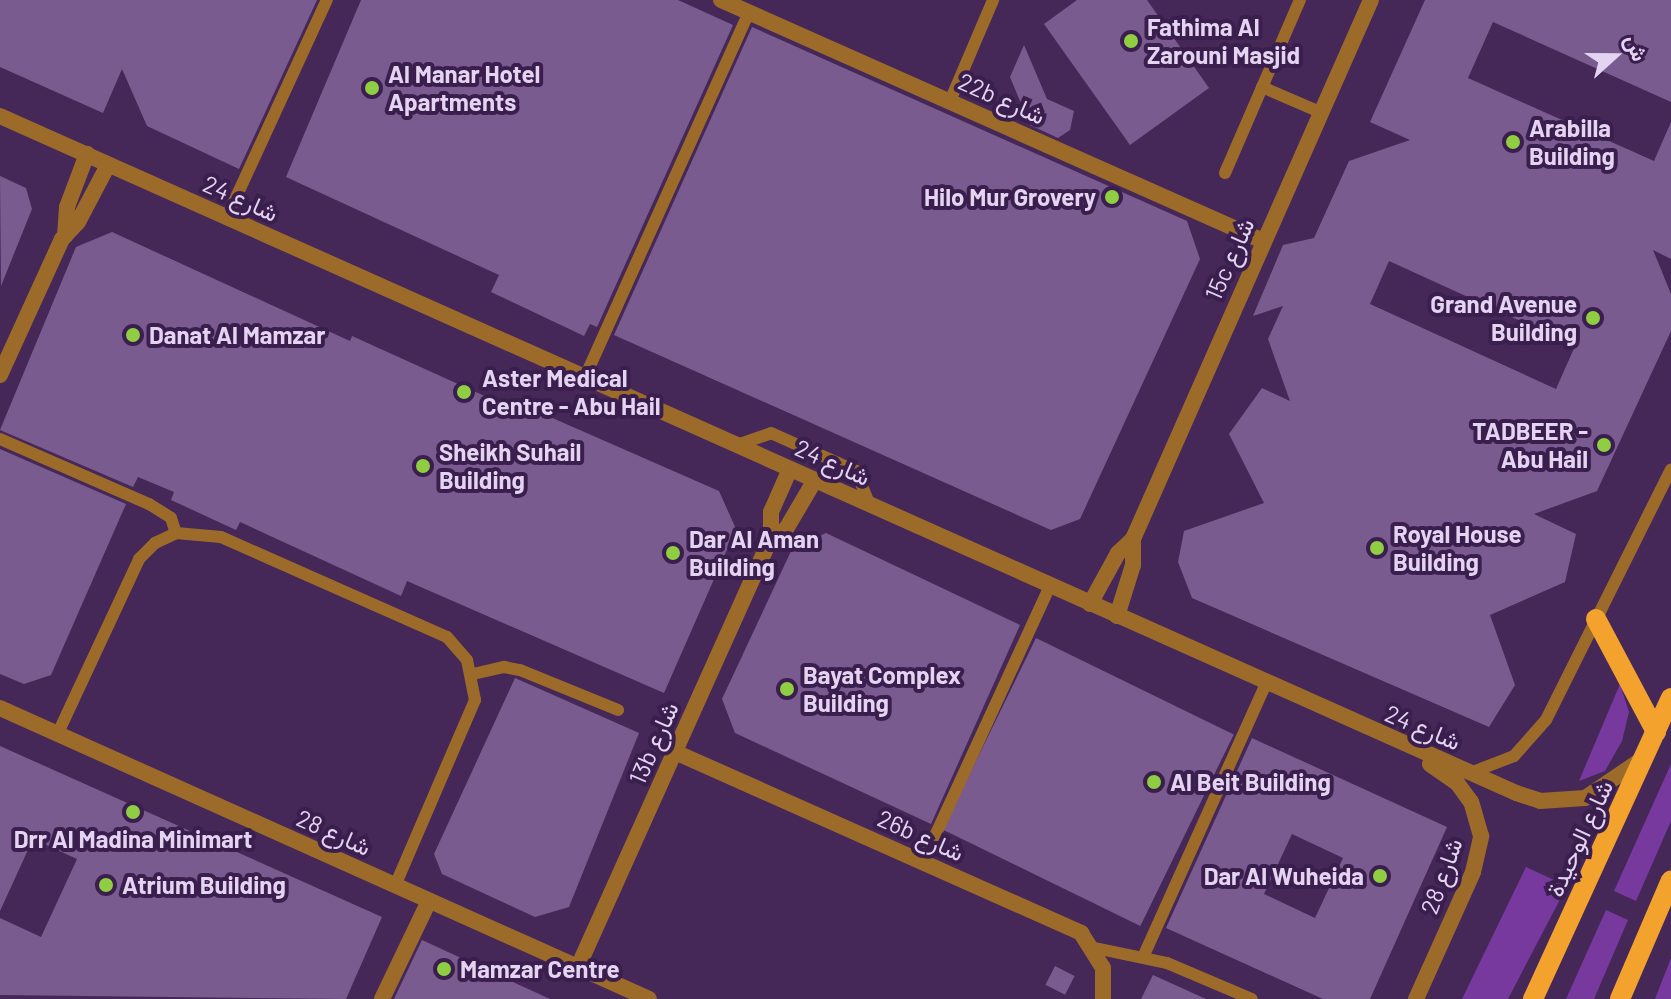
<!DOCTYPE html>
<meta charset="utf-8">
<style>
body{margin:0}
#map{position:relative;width:1671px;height:999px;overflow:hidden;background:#452858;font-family:Barlow,Vazirmatn,sans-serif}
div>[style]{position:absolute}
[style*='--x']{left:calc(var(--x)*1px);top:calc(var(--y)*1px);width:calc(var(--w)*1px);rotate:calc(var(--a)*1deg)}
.green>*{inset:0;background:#78399e}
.building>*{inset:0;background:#795b8f;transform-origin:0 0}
.service>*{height:12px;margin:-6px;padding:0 6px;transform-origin:6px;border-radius:6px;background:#9c6b2a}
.minor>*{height:16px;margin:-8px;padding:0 8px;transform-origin:8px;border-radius:8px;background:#9c6b2a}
.primary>*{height:20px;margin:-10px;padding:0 10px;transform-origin:10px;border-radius:10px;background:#f2a22d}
.dots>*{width:22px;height:22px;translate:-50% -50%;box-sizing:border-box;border:4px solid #3a1e4d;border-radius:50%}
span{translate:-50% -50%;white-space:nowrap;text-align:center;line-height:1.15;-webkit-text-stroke:8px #3a1e4d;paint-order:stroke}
.poi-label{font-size:24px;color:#e4d4f1;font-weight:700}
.left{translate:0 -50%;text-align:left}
.right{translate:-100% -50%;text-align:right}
.street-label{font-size:24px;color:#e4d4f1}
.north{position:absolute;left:1575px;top:16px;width:80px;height:80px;-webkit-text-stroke:6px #3a1e4d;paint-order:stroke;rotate:69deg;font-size:22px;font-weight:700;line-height:32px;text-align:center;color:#e4d4f1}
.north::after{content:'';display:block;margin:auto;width:28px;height:36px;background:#e4d4f1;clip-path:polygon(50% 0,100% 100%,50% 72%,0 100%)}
</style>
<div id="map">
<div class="green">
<i style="clip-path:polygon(1620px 684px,1629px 712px,1622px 741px,1605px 771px,1579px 781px)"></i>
<i style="clip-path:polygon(1671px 764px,1671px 821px,1636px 901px,1614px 891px)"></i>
<i style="clip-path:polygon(1526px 867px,1567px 886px,1508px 999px,1462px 999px)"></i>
<i style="clip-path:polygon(1606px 910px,1628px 920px,1594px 999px,1566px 999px)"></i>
<i style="clip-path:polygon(1671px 958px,1671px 999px,1655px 999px)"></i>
</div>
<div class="building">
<i style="clip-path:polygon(0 0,317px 0,239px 169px,147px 126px,122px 69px,103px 113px,0 67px)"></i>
<i style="clip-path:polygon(361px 0,678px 0,733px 25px,597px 327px,590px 324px,584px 336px,491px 292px,499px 275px,286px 177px)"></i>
<i style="clip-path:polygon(1077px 0,1147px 0,1209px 88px,1130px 145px,1044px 24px)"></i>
<i style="clip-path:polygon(evenodd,1425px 0,1671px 0,1671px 102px,1493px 22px,1468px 78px,1654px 161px,1671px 122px,1671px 259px,1653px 250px,1671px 294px,1671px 331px,1597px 491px,1534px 514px,1576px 534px,1565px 582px,1490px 615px,1515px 685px,1489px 727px,1192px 598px,1178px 562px,1184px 531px,1264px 503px,1229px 434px,1262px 388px,1290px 401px,1268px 339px,1283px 306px,1253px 316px,1283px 245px,1314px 238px,1349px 161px,1410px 140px,1370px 122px,1425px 0,1389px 261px,1575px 346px,1556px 389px,1370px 304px,1389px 261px)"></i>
<i style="clip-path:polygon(752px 27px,1187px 221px,1200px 259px,1080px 519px,1051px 530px,614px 335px)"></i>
<i style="clip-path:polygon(1024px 45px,1047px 99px,1074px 111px,1070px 130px,1058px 138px,1030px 125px,1010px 77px)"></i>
<i style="clip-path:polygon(0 176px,26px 188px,32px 209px,1px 286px)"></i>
<i style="clip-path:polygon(112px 232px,350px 341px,352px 336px,522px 413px,525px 406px,719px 491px,736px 529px,664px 693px,407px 581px,401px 596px,240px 522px,236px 530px,171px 500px,174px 492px,138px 477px,133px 487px,0 430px,76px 247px)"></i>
<i style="clip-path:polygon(0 449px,126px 504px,51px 675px,24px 684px,0 674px)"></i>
<i style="clip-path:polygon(826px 533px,1020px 625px,931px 824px,735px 733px,722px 699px,792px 549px)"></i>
<i style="left:1036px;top:638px;width:220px;height:213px;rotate:26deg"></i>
<i style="clip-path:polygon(515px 678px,639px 733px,569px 907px,535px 917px,442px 874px,434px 854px)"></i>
<i style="clip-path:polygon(evenodd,1252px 738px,1447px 827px,1370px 999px,1323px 999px,1166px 928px,1252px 738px,1292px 834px,1343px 858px,1315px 918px,1264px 894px,1292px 834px)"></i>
<i style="clip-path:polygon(0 746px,382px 917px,346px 999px,0 995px,0 918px,41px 937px,77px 859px,33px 839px,0 911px)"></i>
<i style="clip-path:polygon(422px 940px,550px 999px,394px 999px)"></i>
<i style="left:1055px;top:966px;width:22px;height:21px;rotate:27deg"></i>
<i style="clip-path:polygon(1153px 975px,1206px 999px,1141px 999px)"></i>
</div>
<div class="service">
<i style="--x:1262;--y:87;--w:63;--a:23.3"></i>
<i style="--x:950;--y:101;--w:110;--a:-66.9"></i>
<i style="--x:1225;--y:173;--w:189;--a:-66.6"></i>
<i style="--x:227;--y:217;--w:239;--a:-65.3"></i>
<i style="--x:585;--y:377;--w:400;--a:-65.8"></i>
<i style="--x:0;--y:439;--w:163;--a:23.6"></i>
<i style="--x:149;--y:504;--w:26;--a:32"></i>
<i style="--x:171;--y:518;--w:16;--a:72"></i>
<i style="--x:737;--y:445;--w:36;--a:-19"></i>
<i style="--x:771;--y:433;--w:93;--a:24.1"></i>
<i style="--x:856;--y:471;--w:37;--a:68"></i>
<i style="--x:473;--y:674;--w:32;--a:-13"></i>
<i style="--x:504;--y:667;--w:16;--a:11"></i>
<i style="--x:520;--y:670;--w:106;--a:22.2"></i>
<i style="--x:58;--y:733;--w:192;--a:-65"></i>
<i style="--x:139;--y:559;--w:23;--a:-45"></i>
<i style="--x:155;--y:543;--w:23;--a:-25"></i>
<i style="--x:176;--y:533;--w:45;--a:5.1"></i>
<i style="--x:221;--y:537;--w:247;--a:23.9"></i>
<i style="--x:447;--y:637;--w:30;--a:49"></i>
<i style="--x:467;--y:660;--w:41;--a:78.7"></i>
<i style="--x:475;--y:700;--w:202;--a:113.3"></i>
<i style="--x:1470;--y:773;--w:47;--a:-21.1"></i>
<i style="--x:1514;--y:756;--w:48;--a:-48.4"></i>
<i style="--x:1546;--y:720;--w:280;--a:-63.5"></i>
<i style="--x:923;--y:862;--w:304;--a:-65.3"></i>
<i style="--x:1095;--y:948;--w:74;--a:11.8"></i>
<i style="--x:1167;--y:963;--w:92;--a:23"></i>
<i style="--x:1144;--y:955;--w:297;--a:-65.8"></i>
</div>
<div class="minor">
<i style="--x:721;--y:0;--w:593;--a:23.97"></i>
<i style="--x:0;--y:116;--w:1660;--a:24.06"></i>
<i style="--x:1516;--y:793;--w:25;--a:18"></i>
<i style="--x:1540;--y:801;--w:45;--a:-3.8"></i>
<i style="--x:1585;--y:798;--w:71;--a:-34.1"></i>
<i style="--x:65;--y:236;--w:29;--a:-86"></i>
<i style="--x:67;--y:207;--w:57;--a:-69.3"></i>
<i style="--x:0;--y:375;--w:149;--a:-65.5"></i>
<i style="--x:62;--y:239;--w:23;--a:-47"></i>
<i style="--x:78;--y:222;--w:64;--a:-62.2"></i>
<i style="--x:771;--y:538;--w:17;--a:-31"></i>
<i style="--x:786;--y:529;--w:57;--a:-59.4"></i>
<i style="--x:1090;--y:604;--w:58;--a:-61.2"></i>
<i style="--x:1118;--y:553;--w:21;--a:-43"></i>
<i style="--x:1133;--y:539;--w:589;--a:-66.18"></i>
<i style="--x:1117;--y:616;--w:53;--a:-72.6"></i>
<i style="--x:1133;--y:565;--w:26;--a:-90"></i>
<i style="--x:0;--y:708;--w:711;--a:24.15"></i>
<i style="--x:675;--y:752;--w:445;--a:24"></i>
<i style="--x:1081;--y:933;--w:41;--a:57.8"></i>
<i style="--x:1103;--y:968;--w:31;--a:90"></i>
<i style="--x:578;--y:967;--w:470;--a:-65.8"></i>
<i style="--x:771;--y:538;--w:26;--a:-90"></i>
<i style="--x:771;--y:512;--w:47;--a:-66.2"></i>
<i style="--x:382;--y:999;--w:109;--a:-64.4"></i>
<i style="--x:1416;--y:999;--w:139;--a:-65.8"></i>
<i style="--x:1473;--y:872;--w:37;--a:-77"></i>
<i style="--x:1481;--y:836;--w:35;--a:-106"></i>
<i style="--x:1471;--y:802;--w:24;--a:-126"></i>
<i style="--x:1457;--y:783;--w:33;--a:-145"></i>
</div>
<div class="primary">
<i style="--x:1596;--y:619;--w:128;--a:62"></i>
<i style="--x:1533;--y:999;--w:331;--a:-65.4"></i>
<i style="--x:1620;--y:999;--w:129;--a:-66.8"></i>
</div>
<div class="dots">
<i style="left:1131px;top:41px;background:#8fcd42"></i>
<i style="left:372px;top:88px;background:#8fcd42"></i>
<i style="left:1513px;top:142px;background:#8fcd42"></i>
<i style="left:1112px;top:197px;background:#8fcd42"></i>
<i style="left:1593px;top:318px;background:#8fcd42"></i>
<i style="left:133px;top:335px;background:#8fcd42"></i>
<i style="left:464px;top:392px;background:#8fcd42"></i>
<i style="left:1604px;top:445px;background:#8fcd42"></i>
<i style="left:423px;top:466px;background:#8fcd42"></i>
<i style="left:1377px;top:548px;background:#8fcd42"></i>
<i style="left:673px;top:553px;background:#8fcd42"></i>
<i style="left:787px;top:689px;background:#8fcd42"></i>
<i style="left:1154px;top:782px;background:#8fcd42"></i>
<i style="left:133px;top:812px;background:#8fcd42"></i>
<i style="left:1380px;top:876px;background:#8fcd42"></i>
<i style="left:106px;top:885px;background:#8fcd42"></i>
<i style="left:444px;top:969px;background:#8fcd42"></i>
</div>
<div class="poi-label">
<span class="left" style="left:1147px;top:41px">Fathima Al<br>Zarouni Masjid</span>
<span class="left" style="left:388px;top:88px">Al Manar Hotel<br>Apartments</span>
<span class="left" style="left:1529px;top:142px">Arabilla<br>Building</span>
<span class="right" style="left:1096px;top:197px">Hilo Mur Grovery</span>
<span class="right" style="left:1577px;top:318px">Grand Avenue<br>Building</span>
<span class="left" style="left:149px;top:335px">Danat Al Mamzar</span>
<span class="left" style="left:482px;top:392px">Aster Medical<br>Centre - Abu Hail</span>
<span class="right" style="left:1588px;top:445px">TADBEER -<br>Abu Hail</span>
<span class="left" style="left:439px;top:466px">Sheikh Suhail<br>Building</span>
<span class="left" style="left:1393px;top:548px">Royal House<br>Building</span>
<span class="left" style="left:689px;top:553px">Dar Al Aman<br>Building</span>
<span class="left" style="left:803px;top:689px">Bayat Complex<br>Building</span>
<span class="left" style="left:1170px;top:782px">Al Beit Building</span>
<span style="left:133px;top:839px">Drr Al Madina Minimart</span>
<span class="right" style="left:1364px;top:876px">Dar Al Wuheida</span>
<span class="left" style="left:122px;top:885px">Atrium Building</span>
<span class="left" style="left:460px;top:969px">Mamzar Centre</span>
</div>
<div class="street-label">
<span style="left:1002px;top:98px;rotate:24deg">22b شارع</span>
<span style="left:241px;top:198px;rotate:24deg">شارع 24</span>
<span style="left:1229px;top:259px;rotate:-66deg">15c شارع</span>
<span style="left:833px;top:462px;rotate:24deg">شارع 24</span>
<span style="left:1423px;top:727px;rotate:23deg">شارع 24</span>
<span style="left:653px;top:743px;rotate:-66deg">13b شارع</span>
<span style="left:334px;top:832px;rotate:24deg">شارع 28</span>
<span style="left:921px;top:835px;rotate:24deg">26b شارع</span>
<span style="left:1579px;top:838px;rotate:-65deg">شارع الوحيدة</span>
<span style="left:1441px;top:876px;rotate:-70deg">شارع 28</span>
</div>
<div class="north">ش</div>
</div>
